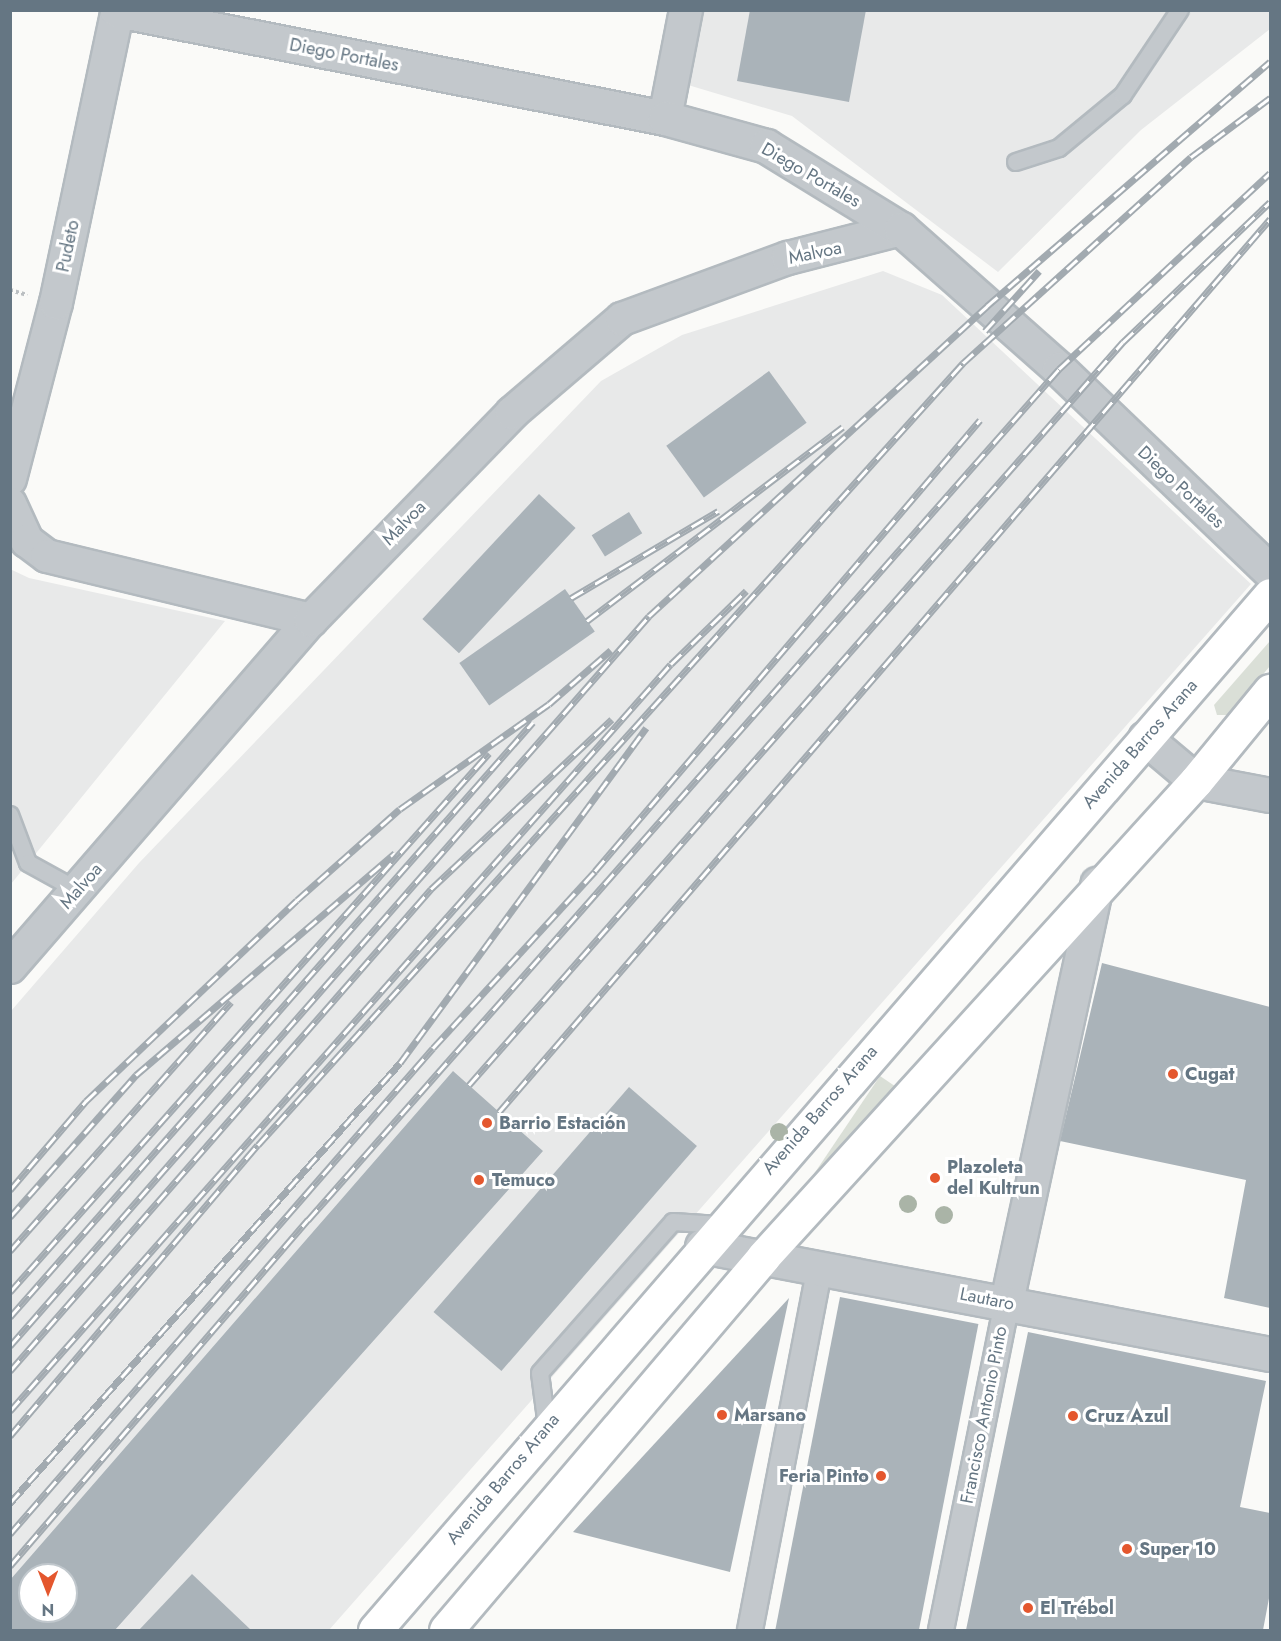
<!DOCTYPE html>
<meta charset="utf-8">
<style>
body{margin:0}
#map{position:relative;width:1281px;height:1641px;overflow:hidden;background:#fafaf8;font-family:Jost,sans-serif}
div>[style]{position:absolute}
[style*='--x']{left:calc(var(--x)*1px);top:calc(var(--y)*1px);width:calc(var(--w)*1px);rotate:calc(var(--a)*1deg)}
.built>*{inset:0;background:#e8e9e9}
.green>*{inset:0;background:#dadfd7;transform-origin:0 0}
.building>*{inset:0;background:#aab3b9;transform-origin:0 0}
.path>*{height:4px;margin-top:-2px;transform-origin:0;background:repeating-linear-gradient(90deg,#bbbfc2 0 3px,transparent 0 6px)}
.roads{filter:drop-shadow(2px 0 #b3babf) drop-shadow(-2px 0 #b3babf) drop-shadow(0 2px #b3babf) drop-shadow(0 -2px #b3babf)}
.service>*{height:16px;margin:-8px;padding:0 8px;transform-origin:8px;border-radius:8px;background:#c3c8cc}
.pedestrian>*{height:24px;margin:-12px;padding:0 12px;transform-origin:12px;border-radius:12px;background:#c3c8cc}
.minor>*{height:32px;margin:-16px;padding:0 16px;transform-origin:16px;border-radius:16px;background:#c3c8cc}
.tertiary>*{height:33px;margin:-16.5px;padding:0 16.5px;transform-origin:16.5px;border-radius:16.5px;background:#c3c8cc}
.secondary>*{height:33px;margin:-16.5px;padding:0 16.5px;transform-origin:16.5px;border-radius:16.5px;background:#fff}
.rail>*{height:7px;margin-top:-3.5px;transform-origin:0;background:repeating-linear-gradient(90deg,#fff 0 14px,#a2aab0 0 28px);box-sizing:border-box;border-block:2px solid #a2aab0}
.trees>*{width:18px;height:18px;margin:-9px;border-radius:50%;background:#aab4a7}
.dots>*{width:16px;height:16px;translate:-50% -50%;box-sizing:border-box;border:3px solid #fff;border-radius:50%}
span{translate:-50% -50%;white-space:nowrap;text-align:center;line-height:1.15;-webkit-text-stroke:6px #fff;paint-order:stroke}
.street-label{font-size:18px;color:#657683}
.poi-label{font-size:18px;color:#657683;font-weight:700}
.left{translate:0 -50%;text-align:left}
.right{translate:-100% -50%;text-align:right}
.frame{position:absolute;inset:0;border:12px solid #657683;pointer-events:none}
.north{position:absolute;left:18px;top:1563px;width:60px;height:60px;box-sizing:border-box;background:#fff;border:2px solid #c1c8cd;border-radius:50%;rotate:180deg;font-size:16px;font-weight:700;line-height:24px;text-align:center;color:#657683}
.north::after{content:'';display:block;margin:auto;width:21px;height:27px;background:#e4572e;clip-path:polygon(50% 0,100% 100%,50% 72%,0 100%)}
</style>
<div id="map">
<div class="built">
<i style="clip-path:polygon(704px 11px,1270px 11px,1270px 29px,1141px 130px,998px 272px,792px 116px,688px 85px)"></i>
<i style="clip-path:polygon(evenodd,883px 271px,942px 295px,1251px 584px,329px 1630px,11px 1630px,11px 1011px,139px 863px,601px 381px,682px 335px,883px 271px,30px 1575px,66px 1575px,66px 1611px,30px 1611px,30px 1575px)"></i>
<i style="clip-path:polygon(10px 569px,29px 578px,225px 621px,11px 884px)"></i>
</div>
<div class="green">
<i style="clip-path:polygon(1270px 641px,1270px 666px,1229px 715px,1217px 715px,1214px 705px)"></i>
<i style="left:880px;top:1076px;width:25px;height:180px;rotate:34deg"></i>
</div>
<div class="building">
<i style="clip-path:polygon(750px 10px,866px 10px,849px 102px,737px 81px)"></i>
<i style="left:769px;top:371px;width:64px;height:127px;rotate:54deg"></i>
<i style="left:539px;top:494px;width:50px;height:171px;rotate:43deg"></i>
<i style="left:629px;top:512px;width:25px;height:44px;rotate:58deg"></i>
<i style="left:565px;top:589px;width:52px;height:129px;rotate:55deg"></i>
<i style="clip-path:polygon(1102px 963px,1270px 1007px,1270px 1308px,1224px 1298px,1246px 1180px,1060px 1141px)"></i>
<i style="clip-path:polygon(evenodd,453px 1071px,543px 1151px,115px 1630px,10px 1630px,10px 1580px,453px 1071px,30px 1575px,66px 1575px,66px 1611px,30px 1611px,30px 1575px)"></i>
<i style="left:629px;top:1087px;width:90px;height:298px;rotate:41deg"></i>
<i style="left:840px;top:1297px;width:141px;height:339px;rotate:11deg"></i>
<i style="clip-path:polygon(789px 1298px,730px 1572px,573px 1532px)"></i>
<i style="clip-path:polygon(1028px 1332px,1266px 1381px,1240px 1507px,1270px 1513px,1270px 1593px,1263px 1630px,966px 1630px)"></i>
<i style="clip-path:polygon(192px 1574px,251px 1630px,139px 1630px)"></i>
</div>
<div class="path">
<i style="--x:10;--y:290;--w:18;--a:16"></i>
</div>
<div class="roads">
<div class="service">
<i style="--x:1016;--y:162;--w:45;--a:-18"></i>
<i style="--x:1059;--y:148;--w:83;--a:-39.6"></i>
<i style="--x:1123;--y:95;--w:102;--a:-56.2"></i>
<i style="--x:10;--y:815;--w:51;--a:69.4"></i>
<i style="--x:28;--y:863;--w:56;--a:28.9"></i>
<i style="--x:547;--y:1427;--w:54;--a:-97.4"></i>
<i style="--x:540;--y:1373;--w:201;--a:-48.6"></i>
<i style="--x:673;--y:1222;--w:47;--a:3.7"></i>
</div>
<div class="pedestrian">
<i style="--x:750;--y:1630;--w:369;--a:-79.1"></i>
<i style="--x:941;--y:1630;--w:335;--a:-78.6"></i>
</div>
<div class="minor">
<i style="--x:665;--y:118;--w:110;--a:-79"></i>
<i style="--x:10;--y:479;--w:182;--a:-75.4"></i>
<i style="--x:56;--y:303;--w:299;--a:-78.1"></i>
<i style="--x:10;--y:504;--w:41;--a:65.3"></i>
<i style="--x:27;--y:541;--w:25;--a:37"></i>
<i style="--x:47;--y:556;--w:272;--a:13.6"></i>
<i style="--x:10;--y:967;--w:459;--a:-49.1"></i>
<i style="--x:311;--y:620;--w:289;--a:-45.8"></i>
<i style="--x:512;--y:413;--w:145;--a:-40.5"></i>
<i style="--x:622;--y:319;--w:177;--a:-20.2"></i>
<i style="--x:788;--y:258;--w:117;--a:-14.4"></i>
<i style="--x:1007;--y:1302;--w:428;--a:-77.8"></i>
</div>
<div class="tertiary">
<i style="--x:117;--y:10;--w:559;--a:11.15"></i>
<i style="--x:665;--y:118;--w:105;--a:15.5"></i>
<i style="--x:766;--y:146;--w:158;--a:31.6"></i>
<i style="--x:901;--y:229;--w:211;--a:41.5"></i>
<i style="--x:1059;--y:369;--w:292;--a:43.8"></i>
<i style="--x:1145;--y:738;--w:67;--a:40.1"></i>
<i style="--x:1196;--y:781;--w:75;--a:10.7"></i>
<i style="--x:702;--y:1246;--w:578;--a:10.77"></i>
</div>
<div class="secondary">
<i style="--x:375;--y:1630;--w:1368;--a:-49.15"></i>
<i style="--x:446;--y:1630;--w:490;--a:-49.6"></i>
<i style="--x:763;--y:1257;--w:643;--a:-47.71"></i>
<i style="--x:1196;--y:781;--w:117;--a:-50.6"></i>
</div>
</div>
<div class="rail">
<i style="--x:985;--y:331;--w:81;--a:-48"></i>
<i style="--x:571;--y:598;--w:171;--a:-30.6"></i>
<i style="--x:587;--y:621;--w:321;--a:-37.2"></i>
<i style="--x:469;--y:1085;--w:990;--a:-48.65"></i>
<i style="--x:1123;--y:342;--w:203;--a:-43.6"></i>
<i style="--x:499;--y:1112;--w:1180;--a:-49.19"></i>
<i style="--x:10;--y:1190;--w:117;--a:-49.5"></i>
<i style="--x:86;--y:1101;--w:291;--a:-43.6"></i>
<i style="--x:297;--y:900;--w:137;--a:-41.5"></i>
<i style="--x:400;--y:809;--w:182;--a:-35.2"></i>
<i style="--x:549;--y:704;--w:82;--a:-41.1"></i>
<i style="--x:10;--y:1217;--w:190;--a:-48.4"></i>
<i style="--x:136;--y:1075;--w:341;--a:-40.6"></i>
<i style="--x:10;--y:1251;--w:333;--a:-48.4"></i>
<i style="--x:10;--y:1292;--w:721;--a:-48.37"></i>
<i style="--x:10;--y:1317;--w:792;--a:-48.68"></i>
<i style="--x:10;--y:1346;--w:970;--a:-48.8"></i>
<i style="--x:649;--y:616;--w:459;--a:-42.5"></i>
<i style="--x:987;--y:306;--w:374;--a:-40.8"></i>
<i style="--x:10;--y:1371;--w:640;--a:-48.86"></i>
<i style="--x:431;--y:889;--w:248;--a:-43.2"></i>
<i style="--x:10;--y:1411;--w:997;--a:-48.5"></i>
<i style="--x:671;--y:664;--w:105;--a:-44.2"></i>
<i style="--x:10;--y:1436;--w:382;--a:-49.6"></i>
<i style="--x:258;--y:1145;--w:1053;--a:-47.96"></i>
<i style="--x:963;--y:363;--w:307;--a:-42.1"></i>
<i style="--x:1191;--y:157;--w:99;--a:-36.8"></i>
<i style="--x:10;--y:1503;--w:588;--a:-48.45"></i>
<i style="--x:400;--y:1063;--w:416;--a:-53.7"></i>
<i style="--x:10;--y:1534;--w:644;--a:-48.96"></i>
<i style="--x:433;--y:1048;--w:240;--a:-47.5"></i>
<i style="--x:595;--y:871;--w:593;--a:-49.51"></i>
<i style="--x:10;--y:1566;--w:457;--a:-49.3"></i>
<i style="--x:308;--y:1220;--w:1135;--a:-48.57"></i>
<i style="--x:1059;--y:369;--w:288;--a:-42.9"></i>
</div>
<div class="trees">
<i style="left:779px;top:1132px"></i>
<i style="left:908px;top:1204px"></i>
<i style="left:944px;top:1215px"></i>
</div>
<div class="dots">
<i style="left:1173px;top:1074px;background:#e4572e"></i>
<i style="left:487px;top:1123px;background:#e4572e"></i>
<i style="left:935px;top:1178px;background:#e4572e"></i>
<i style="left:479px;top:1180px;background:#e4572e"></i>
<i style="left:722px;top:1415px;background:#e4572e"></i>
<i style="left:1073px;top:1416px;background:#e4572e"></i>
<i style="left:881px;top:1476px;background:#e4572e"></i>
<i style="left:1127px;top:1549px;background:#e4572e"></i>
<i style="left:1028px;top:1608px;background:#e4572e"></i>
</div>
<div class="street-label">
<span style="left:344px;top:55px;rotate:11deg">Diego Portales</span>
<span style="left:811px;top:175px;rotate:30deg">Diego Portales</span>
<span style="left:68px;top:246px;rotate:-78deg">Pudeto</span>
<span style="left:815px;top:253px;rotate:-12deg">Malvoa</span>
<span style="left:1181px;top:487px;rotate:43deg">Diego Portales</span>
<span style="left:404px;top:523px;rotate:-46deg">Malvoa</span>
<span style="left:1140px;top:744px;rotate:-49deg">Avenida Barros Arana</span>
<span style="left:81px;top:886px;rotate:-49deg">Malvoa</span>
<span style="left:820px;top:1110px;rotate:-49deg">Avenida Barros Arana</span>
<span style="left:987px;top:1299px;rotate:11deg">Lautaro</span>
<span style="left:984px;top:1415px;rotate:-79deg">Francisco Antonio Pinto</span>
<span style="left:503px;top:1479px;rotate:-50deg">Avenida Barros Arana</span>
</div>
<div class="poi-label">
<span class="left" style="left:1185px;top:1074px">Cugat</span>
<span class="left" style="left:499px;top:1123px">Barrio Estación</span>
<span class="left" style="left:947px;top:1178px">Plazoleta<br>del Kultrun</span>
<span class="left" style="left:492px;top:1180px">Temuco</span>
<span class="left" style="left:734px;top:1415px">Marsano</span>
<span class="left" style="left:1085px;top:1416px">Cruz Azul</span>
<span class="right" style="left:869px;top:1476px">Feria Pinto</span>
<span class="left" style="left:1139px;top:1549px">Super 10</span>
<span class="left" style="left:1040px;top:1608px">El Trébol</span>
</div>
<div class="frame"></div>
<div class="north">N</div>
</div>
